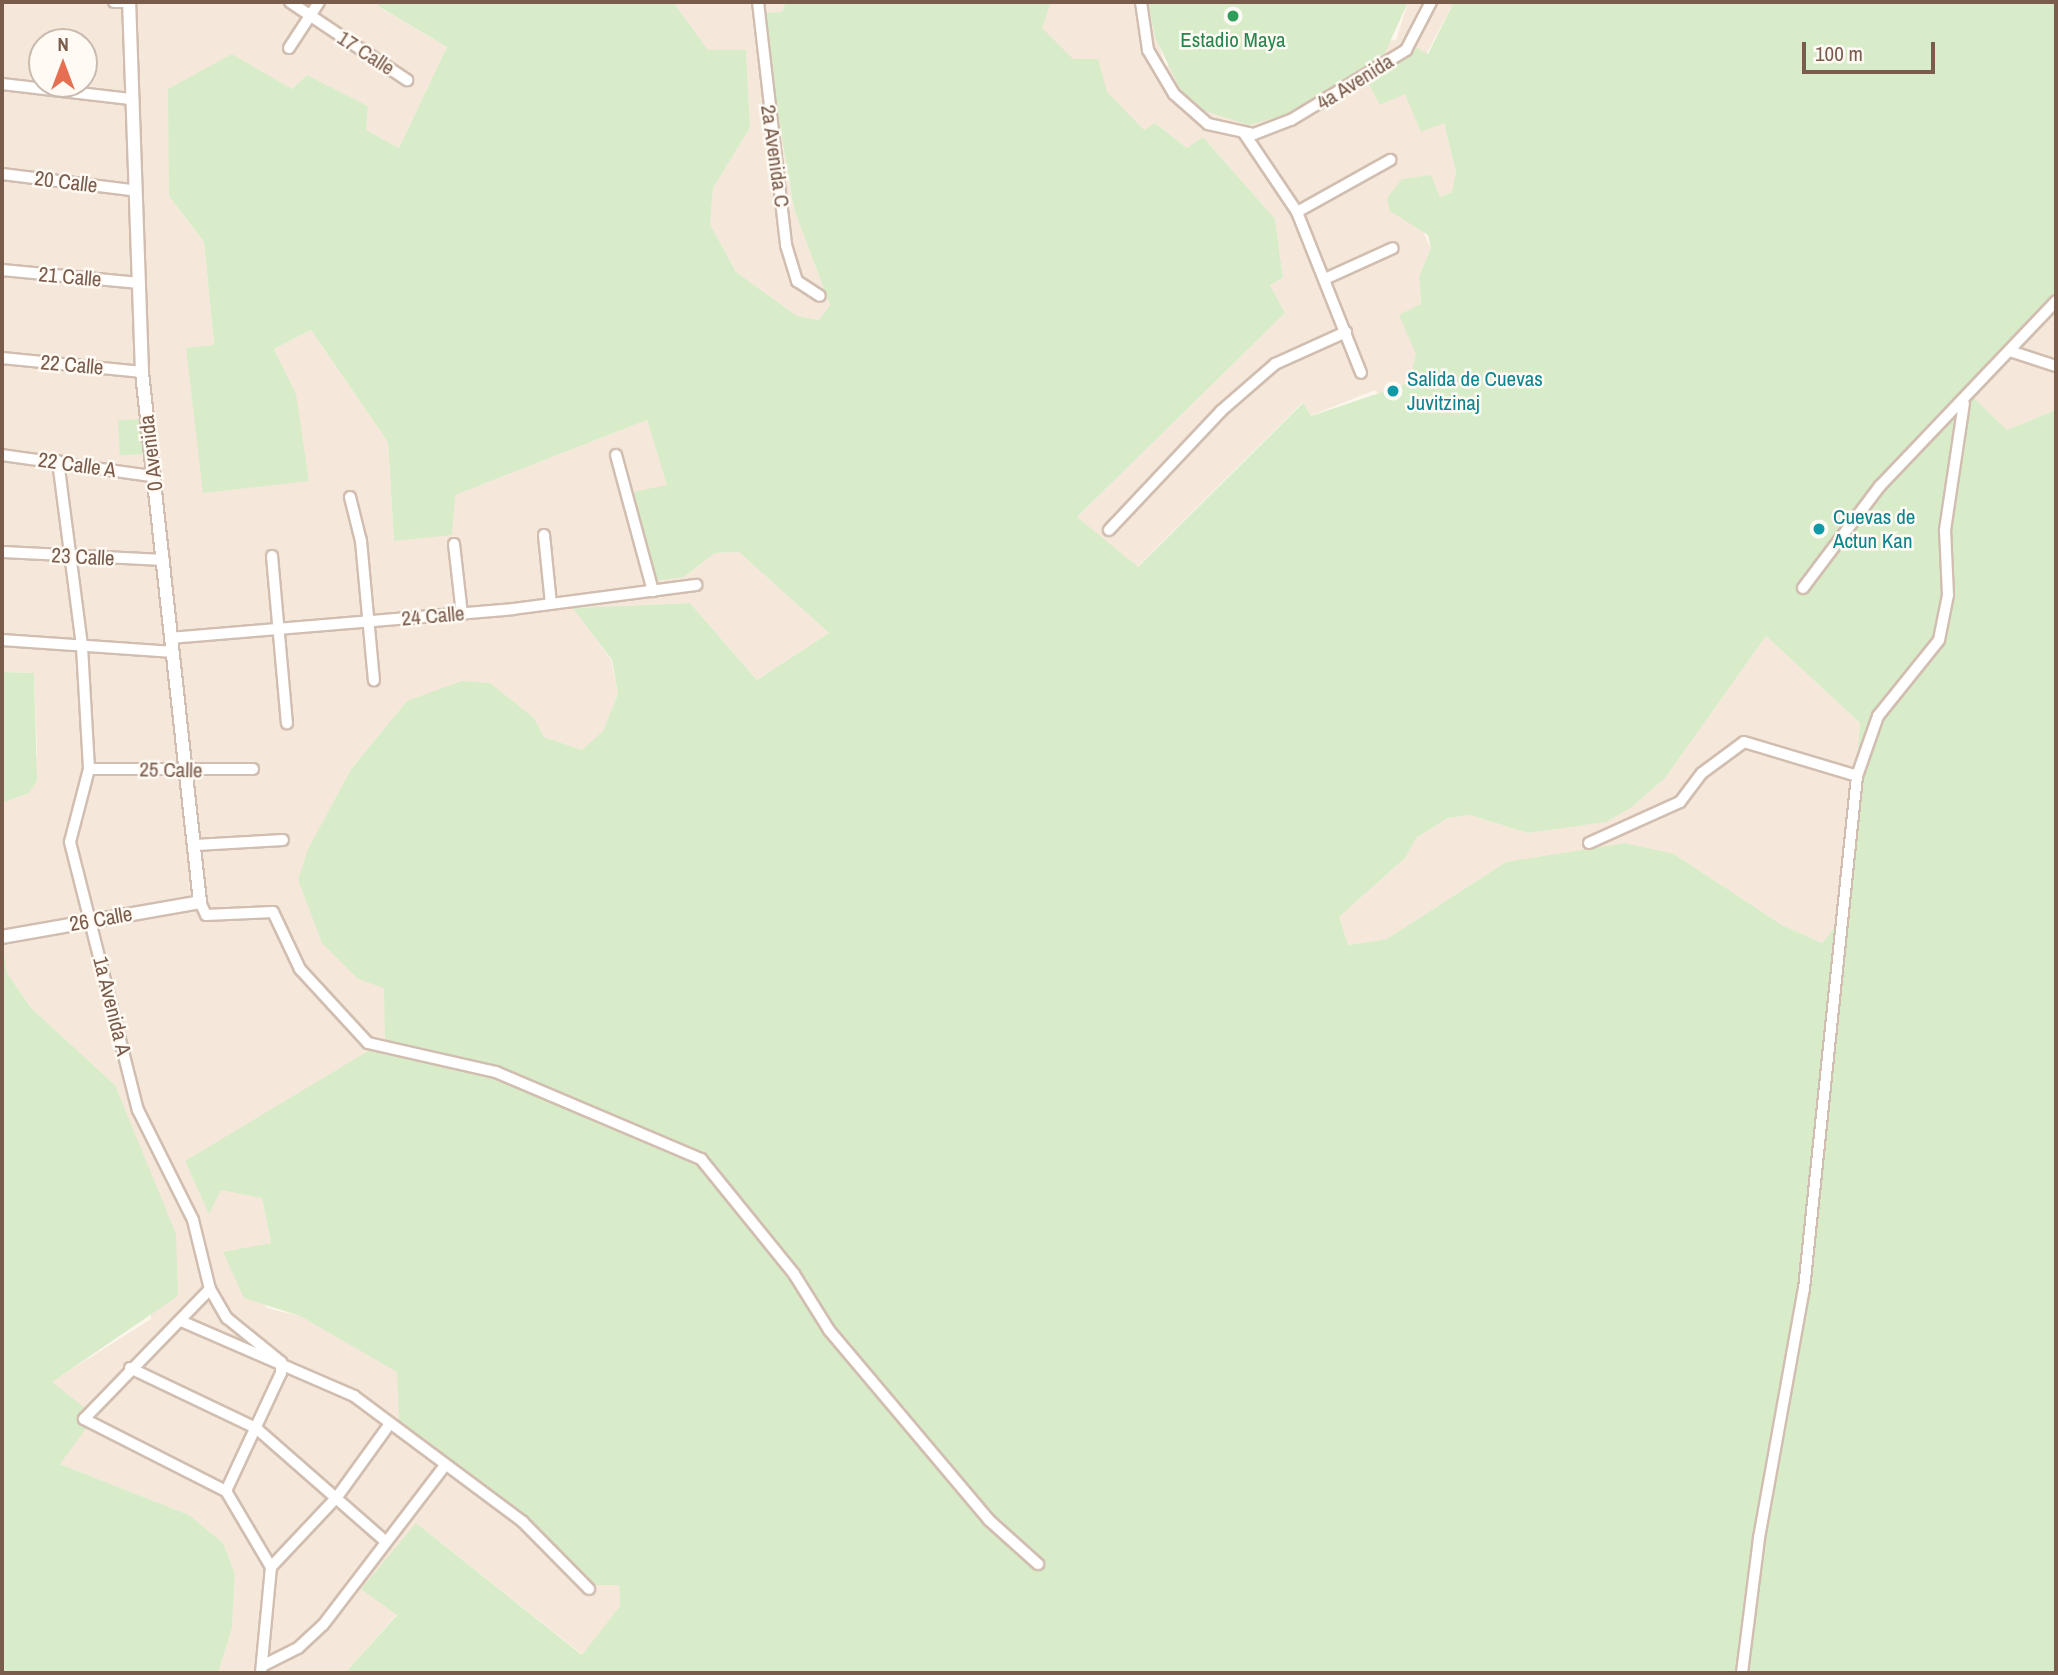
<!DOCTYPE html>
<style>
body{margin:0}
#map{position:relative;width:2058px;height:1675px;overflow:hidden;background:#fdf6ec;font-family:"Archivo Narrow",sans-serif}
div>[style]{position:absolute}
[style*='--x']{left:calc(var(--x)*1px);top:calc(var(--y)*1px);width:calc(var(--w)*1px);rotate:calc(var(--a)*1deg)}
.residential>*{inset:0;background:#f5e8da}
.green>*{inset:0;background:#d8ecc9;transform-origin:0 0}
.roads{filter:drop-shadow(2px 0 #d1beb0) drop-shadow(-2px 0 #d1beb0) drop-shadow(0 2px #d1beb0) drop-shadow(0 -2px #d1beb0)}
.minor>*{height:10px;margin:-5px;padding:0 5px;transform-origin:5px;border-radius:5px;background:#fff}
.tertiary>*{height:12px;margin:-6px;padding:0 6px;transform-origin:6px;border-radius:6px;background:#fff}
.dots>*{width:19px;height:19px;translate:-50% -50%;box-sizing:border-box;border:4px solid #fffaf3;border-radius:50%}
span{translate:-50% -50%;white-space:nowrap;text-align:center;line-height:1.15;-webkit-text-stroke:5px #fffaf3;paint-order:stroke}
.leisure-label{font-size:21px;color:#27864d}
.street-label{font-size:21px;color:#7a5c4d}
.culture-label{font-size:21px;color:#0d838f}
.left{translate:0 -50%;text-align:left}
.frame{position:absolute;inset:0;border:4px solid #7a5c4d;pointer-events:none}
.north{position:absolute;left:28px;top:28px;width:70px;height:70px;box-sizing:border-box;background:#fffaf3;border:2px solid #cabbb1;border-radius:50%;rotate:0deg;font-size:19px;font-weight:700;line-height:28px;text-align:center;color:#7a5c4d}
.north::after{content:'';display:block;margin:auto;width:24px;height:32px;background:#e76f51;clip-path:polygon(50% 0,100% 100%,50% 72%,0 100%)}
.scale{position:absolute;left:1802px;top:42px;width:133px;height:32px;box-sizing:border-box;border:4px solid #7a5c4d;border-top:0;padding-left:9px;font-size:21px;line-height:24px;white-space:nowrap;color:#7a5c4d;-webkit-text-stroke:5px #fffaf3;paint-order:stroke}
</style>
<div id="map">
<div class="residential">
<i style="clip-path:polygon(evenodd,2px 2px,382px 2px,379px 7px,447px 47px,399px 148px,366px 130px,368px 106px,307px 75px,292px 89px,232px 54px,169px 196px,204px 242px,214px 346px,186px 348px,296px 394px,274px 349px,311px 330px,388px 442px,394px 541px,455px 495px,647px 420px,668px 486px,684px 577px,715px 553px,739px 552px,829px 633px,757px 680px,690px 603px,574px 608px,611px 660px,618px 694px,603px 731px,582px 750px,544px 737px,534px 718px,407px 701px,352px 768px,414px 1021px,333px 1077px,185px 1161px,209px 1213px,221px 1189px,262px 1198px,271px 1243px,223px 1253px,267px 1308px,300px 1316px,361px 1349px,549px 1467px,618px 1561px,620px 1606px,583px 1655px,416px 1523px,397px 1614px,345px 1673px,218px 1673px,232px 1628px,235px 1574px,223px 1543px,189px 1515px,60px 1464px,51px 1382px,151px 1319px,140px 1149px,115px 1085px,31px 1008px,7px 973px,2px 941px,2px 803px,29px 793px,37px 754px,34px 673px,2px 672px,2px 2px,42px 42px,84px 42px,84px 84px,42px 84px,42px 42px)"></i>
<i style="clip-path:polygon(673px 2px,786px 2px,782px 12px,761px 13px,794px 209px,830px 305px,819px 320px,797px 316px,736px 272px,710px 224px,713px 188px,750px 128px,746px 50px,708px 50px)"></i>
<i style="clip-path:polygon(1033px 2px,1148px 2px,1165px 66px,1396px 40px,1408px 2px,1454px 2px,1405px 94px,1444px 123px,1460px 189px,1440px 197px,1431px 176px,1402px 179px,1400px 218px,1420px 226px,1431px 248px,1419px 276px,1425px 376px,1381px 397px,1375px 390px,1310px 416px,1302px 403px,1121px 583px,1067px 527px,1285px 313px,1270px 285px,1283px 278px,1275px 219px,1203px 137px,1187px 148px,1155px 123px,1138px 135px,1053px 59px)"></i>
<i style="clip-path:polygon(2056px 307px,2056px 410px,2007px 430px,1974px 398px)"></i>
<i style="clip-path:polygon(1766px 636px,1860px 723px,1844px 918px,1822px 943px,1782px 925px,1674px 854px,1506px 862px,1387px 939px,1348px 945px,1338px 918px,1406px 857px,1416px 838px,1448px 818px,1470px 815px,1528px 833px,1605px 822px,1632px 807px,1665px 778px)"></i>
</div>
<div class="green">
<i style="clip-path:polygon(evenodd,382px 2px,673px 2px,708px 50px,746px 50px,750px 128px,713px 188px,710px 224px,736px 272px,797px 316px,819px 320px,830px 305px,794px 209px,761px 13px,782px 12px,786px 2px,1051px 2px,1042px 28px,1073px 59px,1098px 59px,1107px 92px,1144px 130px,1155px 123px,1187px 148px,1203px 137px,1275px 219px,1283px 278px,1270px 285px,1285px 313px,1077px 517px,1138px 567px,1303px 403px,1311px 416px,1409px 383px,1416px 354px,1399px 315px,1421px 304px,1419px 276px,1431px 248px,1428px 235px,1390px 211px,1387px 198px,1402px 179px,1431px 175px,1440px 197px,1452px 192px,1456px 172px,1444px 123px,1421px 132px,1405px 94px,1380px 105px,1367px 81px,1417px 48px,1428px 54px,1454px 2px,2056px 2px,2056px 307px,1974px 398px,2007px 430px,2056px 410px,2056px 1673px,345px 1673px,397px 1615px,361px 1589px,416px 1523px,582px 1655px,620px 1606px,619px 1585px,588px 1585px,399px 1421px,397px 1372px,300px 1316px,244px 1298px,223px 1252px,271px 1243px,262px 1198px,221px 1190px,209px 1214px,185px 1161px,385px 1041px,384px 988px,358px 979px,322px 943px,298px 880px,308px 849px,352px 768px,407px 701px,462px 681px,490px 683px,534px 718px,544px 737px,582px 750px,603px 731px,618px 694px,612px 660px,573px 608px,690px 603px,757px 680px,829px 633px,739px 552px,715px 553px,684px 577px,653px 581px,633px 492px,667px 485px,647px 420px,455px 495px,452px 535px,394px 541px,388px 442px,311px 330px,274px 349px,296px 394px,309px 481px,203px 493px,186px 348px,214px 345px,204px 242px,169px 196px,168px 89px,232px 54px,292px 89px,307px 75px,368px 106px,366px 130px,399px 148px,447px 47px,378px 6px,382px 2px,1766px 636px,1860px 723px,1844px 917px,1822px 943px,1782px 925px,1674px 854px,1625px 843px,1506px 862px,1387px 939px,1348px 945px,1339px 917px,1406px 857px,1416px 838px,1448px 818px,1470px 815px,1528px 833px,1606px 822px,1632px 807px,1665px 778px,1766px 636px)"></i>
<i style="clip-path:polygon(1148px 2px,1408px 2px,1384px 55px,1292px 113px,1249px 125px,1205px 111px,1180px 89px,1155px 37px)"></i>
<i style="left:141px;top:419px;width:35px;height:23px;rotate:87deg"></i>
<i style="clip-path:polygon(2px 672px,34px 673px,37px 781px,29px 793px,2px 803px)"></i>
<i style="clip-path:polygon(2px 941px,7px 973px,31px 1008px,115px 1085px,176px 1234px,178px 1296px,52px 1382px,95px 1416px,60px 1464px,189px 1515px,223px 1543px,235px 1574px,232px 1628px,218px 1673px,2px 1673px)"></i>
</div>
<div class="roads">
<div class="minor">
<i style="--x:114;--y:2;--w:16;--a:0"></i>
<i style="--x:290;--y:2;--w:141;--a:33.7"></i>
<i style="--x:758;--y:2;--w:245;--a:83.4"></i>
<i style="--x:786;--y:245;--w:38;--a:73"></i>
<i style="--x:797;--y:281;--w:27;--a:33"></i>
<i style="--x:1141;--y:2;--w:49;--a:81.7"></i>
<i style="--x:1148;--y:50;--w:51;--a:59.4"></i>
<i style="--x:1174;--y:94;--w:45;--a:41.4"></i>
<i style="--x:1208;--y:124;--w:47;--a:12.3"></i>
<i style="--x:1254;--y:134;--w:40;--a:-21"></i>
<i style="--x:1291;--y:120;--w:135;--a:-31.3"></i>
<i style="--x:1406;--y:50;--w:54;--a:-62.5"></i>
<i style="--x:289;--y:48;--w:55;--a:-56.9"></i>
<i style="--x:2;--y:84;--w:129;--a:6.7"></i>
<i style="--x:1244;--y:133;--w:95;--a:56.1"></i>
<i style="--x:1297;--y:212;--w:173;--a:68.3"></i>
<i style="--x:2;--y:174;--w:130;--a:7.1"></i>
<i style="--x:1297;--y:212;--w:107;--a:-29.2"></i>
<i style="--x:2;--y:270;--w:138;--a:5.4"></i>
<i style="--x:1327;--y:278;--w:72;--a:-24.4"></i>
<i style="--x:2010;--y:351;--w:48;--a:18.1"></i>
<i style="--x:2;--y:358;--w:141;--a:5.7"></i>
<i style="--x:2;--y:455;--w:151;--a:8"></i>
<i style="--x:616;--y:455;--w:141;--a:74.8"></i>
<i style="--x:58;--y:461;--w:188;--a:82.6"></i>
<i style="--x:82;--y:647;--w:122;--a:86.7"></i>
<i style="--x:89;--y:769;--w:75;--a:104.6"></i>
<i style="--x:70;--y:842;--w:276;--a:75.8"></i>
<i style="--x:138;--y:1110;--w:123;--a:63.4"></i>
<i style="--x:193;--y:1220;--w:71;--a:76.2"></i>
<i style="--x:210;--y:1289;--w:34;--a:60"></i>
<i style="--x:227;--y:1318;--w:70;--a:39.2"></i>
<i style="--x:281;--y:1362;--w:11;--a:90"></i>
<i style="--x:281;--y:1373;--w:130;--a:115"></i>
<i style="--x:226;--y:1491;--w:88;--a:59.4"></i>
<i style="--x:271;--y:1567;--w:106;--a:95.4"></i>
<i style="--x:350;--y:497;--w:45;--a:76"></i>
<i style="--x:361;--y:541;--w:140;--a:84.7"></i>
<i style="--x:1109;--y:530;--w:163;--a:-46.7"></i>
<i style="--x:1221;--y:411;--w:72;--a:-41"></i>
<i style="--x:1275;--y:364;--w:78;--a:-24.3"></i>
<i style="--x:544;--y:535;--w:69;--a:84.2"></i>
<i style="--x:454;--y:544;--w:70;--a:83.5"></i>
<i style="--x:2;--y:552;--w:162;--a:2.8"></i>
<i style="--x:272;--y:556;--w:168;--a:84.9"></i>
<i style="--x:1803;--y:588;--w:128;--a:-53"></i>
<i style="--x:1880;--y:486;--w:255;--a:-46.4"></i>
<i style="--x:170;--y:638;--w:344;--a:-4.8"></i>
<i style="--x:513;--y:609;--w:185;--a:-7.5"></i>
<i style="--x:2;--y:640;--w:172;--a:4"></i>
<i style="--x:89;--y:769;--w:164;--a:0"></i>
<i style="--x:1589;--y:843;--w:100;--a:-24.3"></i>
<i style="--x:1680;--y:802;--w:36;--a:-53"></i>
<i style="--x:1702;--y:773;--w:52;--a:-36.4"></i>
<i style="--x:1744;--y:742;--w:118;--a:16.7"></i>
<i style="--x:196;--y:845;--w:87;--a:-3.3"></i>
<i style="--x:200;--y:902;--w:14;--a:65"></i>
<i style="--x:206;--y:915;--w:67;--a:-2.6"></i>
<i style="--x:273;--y:912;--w:63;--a:64.7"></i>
<i style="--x:300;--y:969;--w:100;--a:47.4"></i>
<i style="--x:368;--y:1043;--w:131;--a:12.8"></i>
<i style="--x:496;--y:1072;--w:223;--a:23"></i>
<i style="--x:701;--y:1159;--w:148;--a:51"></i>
<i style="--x:794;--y:1274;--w:66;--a:58"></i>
<i style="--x:829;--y:1330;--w:248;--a:49.9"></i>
<i style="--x:989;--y:1520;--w:66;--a:41.9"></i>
<i style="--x:210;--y:1289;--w:181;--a:134.1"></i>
<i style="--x:84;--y:1419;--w:159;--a:26.9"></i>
<i style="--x:181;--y:1321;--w:189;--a:23.4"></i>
<i style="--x:354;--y:1396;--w:211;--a:36.7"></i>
<i style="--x:523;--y:1522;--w:94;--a:45.4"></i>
<i style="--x:130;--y:1368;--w:140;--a:25.5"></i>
<i style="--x:256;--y:1428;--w:173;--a:41.2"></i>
<i style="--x:271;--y:1567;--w:96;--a:-46.7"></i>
<i style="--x:337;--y:1497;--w:89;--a:-54.2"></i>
<i style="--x:262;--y:1666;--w:40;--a:-26.6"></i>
<i style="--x:298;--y:1648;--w:34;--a:-43"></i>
<i style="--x:323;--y:1625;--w:199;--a:-52.6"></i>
<i style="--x:1742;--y:1673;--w:136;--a:-82.8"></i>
<i style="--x:1759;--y:1538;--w:253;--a:-79.8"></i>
<i style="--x:1804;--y:1289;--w:516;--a:-84.1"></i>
<i style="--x:1857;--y:776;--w:64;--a:-70.7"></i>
<i style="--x:1878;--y:716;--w:97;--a:-51.2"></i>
<i style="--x:1939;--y:640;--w:46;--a:-78.7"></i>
<i style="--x:1948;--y:595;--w:65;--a:-92.6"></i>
<i style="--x:1945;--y:530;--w:128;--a:-81.5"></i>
</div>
<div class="tertiary">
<i style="--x:2;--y:937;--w:201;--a:-10"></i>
<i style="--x:200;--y:902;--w:533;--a:-96.25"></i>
<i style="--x:142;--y:372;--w:370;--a:-92"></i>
</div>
</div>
<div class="dots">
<i style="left:1233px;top:16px;background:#2e9e5b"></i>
<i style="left:1393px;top:391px;background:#0f9aa8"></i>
<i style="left:1819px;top:529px;background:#0f9aa8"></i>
</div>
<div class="leisure-label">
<span style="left:1233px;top:40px">Estadio Maya</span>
</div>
<div class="street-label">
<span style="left:366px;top:53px;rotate:33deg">17 Calle</span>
<span style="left:1355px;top:82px;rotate:-32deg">4a Avenida</span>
<span style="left:775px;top:156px;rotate:82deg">2a Avenida C</span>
<span style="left:66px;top:182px;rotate:7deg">20 Calle</span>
<span style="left:70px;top:277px;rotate:5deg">21 Calle</span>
<span style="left:72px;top:365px;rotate:5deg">22 Calle</span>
<span style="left:151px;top:453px;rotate:-97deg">0 Avenida</span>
<span style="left:77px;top:465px;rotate:8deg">22 Calle A</span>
<span style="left:83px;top:557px;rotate:3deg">23 Calle</span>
<span style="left:433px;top:616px;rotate:-5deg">24 Calle</span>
<span style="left:171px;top:770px;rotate:1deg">25 Calle</span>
<span style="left:101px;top:919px;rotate:-10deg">26 Calle</span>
<span style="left:112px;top:1006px;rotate:76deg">1a Avenida A</span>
</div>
<div class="culture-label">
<span class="left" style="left:1407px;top:391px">Salida de Cuevas<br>Juvitzinaj</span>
<span class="left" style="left:1833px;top:529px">Cuevas de<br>Actun Kan</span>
</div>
<div class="frame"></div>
<div class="north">N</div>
<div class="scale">100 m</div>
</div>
